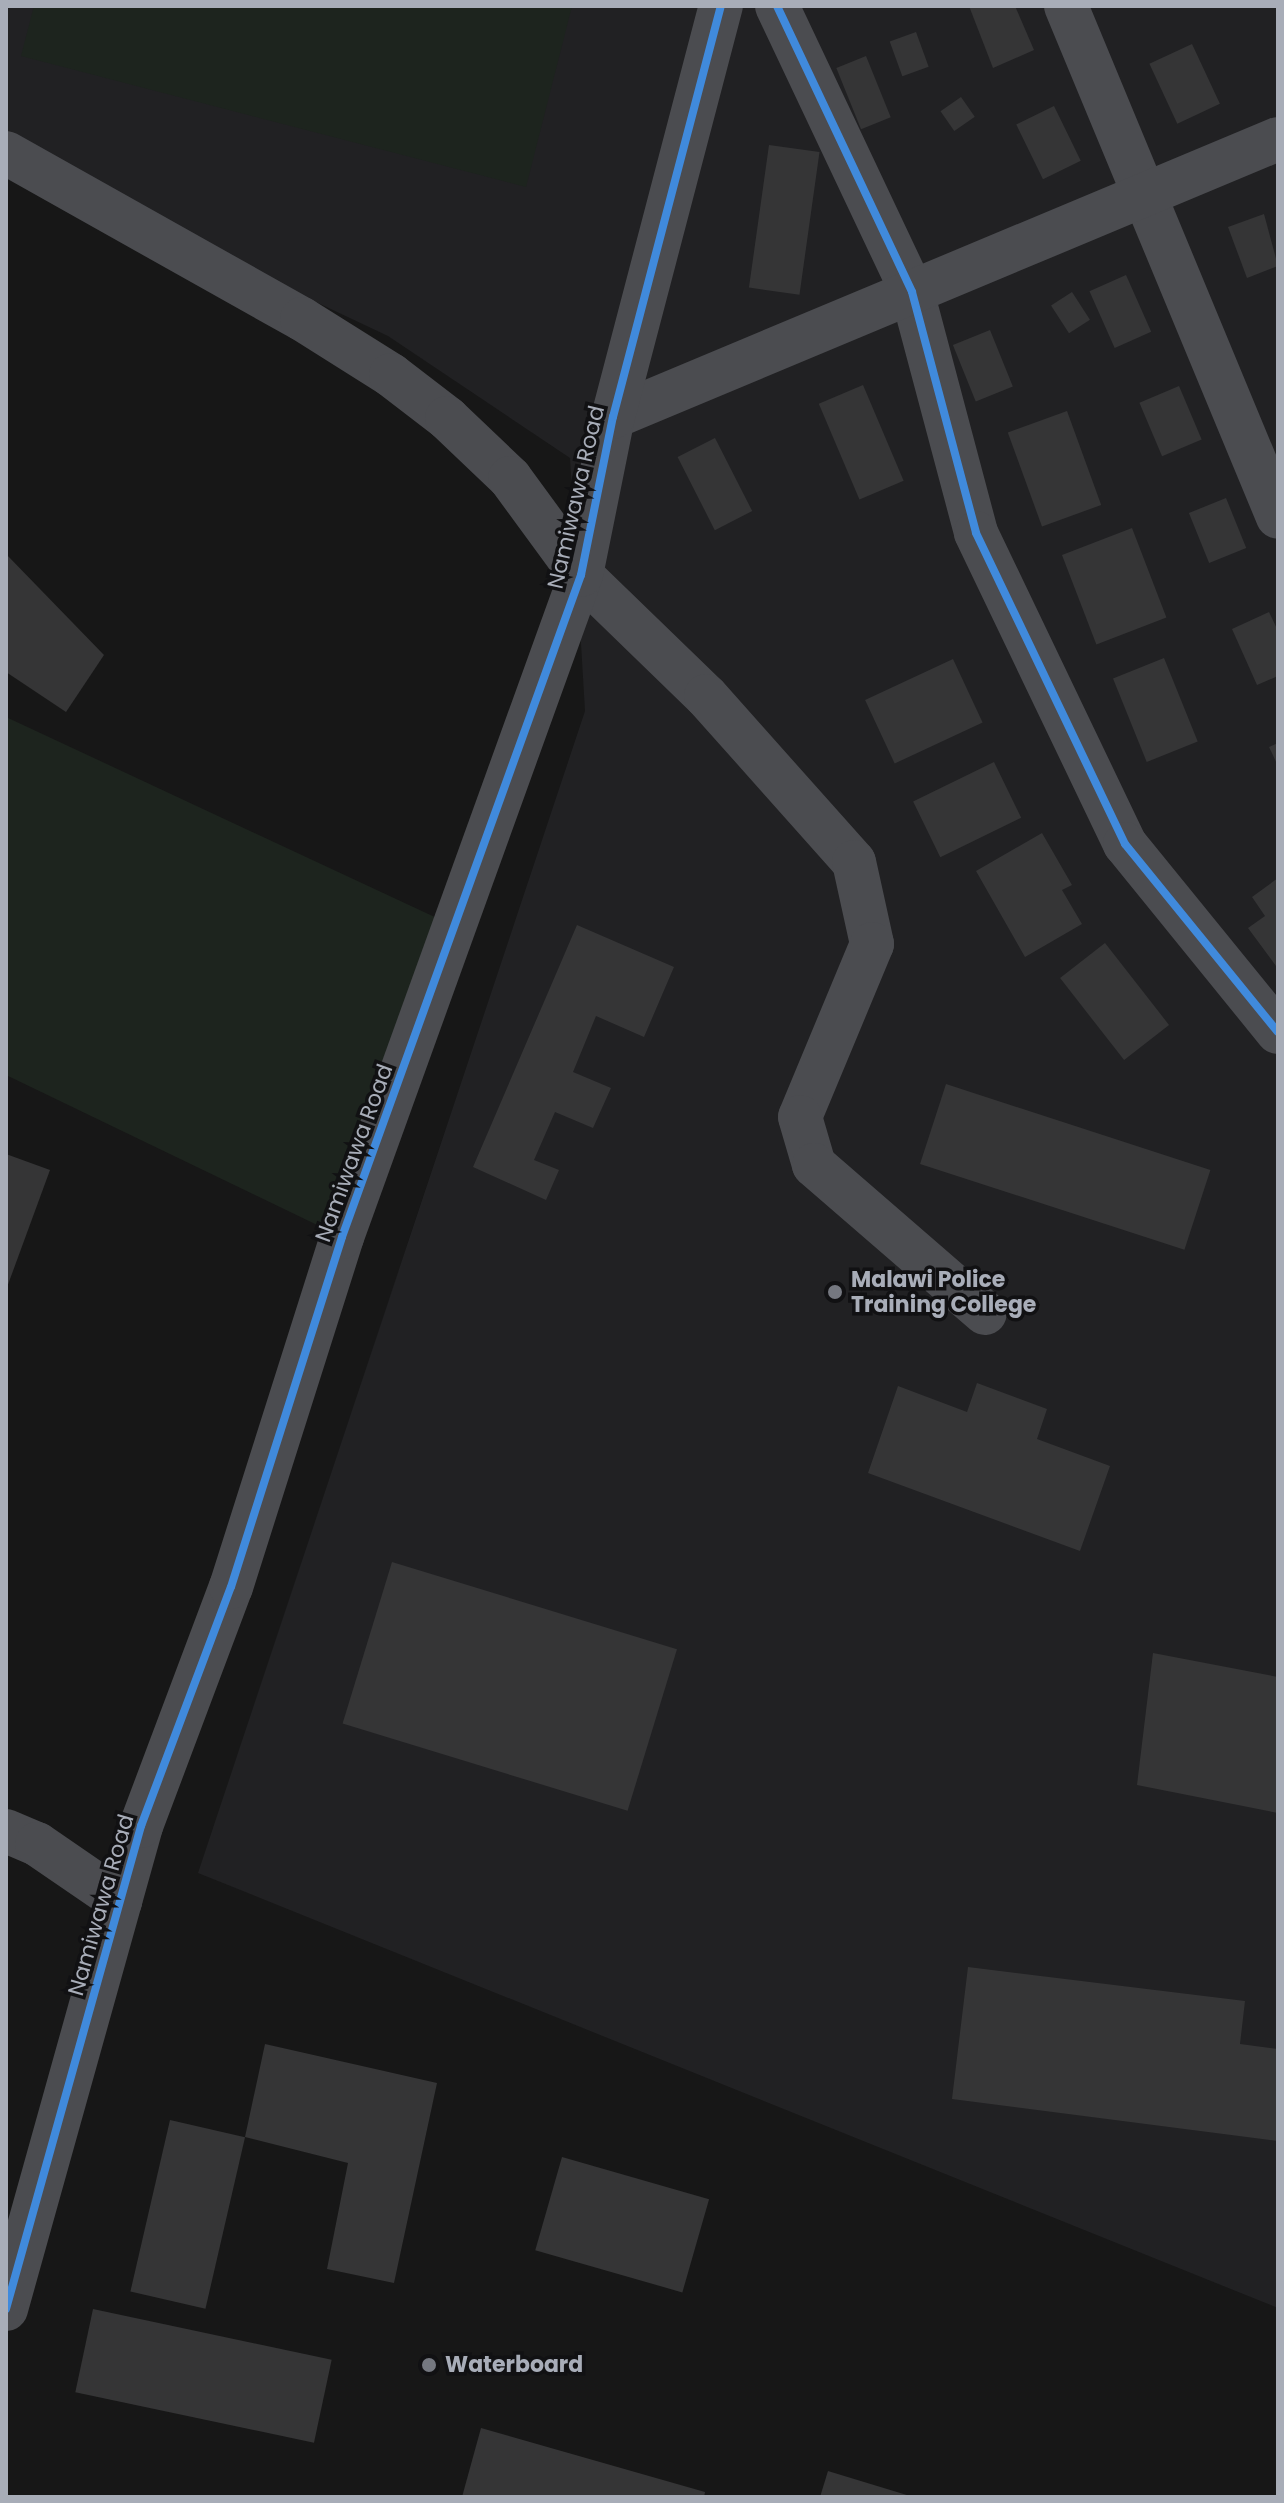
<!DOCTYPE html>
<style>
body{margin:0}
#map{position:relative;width:1284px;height:2503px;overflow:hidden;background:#171717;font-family:Poppins,sans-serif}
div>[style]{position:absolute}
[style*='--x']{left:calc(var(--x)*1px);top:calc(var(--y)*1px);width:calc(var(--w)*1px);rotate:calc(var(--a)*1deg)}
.built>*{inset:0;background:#212123}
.green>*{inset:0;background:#1d241e}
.building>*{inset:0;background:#353536;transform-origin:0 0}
.minor>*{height:44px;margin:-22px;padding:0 22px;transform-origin:22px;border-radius:22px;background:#4b4c50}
.cycleway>*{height:8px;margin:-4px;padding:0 4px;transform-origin:4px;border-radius:4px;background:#408adc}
.dots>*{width:22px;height:22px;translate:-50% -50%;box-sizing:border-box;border:4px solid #111113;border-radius:50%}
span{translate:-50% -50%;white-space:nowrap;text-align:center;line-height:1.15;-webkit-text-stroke:7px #111113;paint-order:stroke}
.street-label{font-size:22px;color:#a8adb8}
.poi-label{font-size:22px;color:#a8adb8;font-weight:700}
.left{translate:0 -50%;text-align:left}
.frame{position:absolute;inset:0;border:8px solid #a8adb8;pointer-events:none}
</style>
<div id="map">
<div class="built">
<i style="clip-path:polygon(6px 6px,1278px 6px,1278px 2308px,198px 1873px,585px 711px,570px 458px,388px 336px,6px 156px)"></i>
</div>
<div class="green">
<i style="clip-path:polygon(34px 6px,572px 6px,526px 187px,21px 56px)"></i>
<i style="clip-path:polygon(6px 717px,454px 926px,342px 1237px,6px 1075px)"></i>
</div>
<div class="building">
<i style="clip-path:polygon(969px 6px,1015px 6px,1034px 50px,993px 68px)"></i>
<i style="left:916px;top:32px;width:37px;height:28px;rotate:70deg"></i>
<i style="left:1192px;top:44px;width:66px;height:47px;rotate:65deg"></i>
<i style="left:866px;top:56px;width:66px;height:32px;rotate:68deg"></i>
<i style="left:961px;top:97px;width:24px;height:25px;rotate:55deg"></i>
<i style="left:1054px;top:106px;width:61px;height:42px;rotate:64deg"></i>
<i style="left:769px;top:145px;width:51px;height:144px;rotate:8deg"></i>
<i style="clip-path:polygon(1264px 214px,1278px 266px,1247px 278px,1228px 227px)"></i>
<i style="left:1126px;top:275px;width:62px;height:40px;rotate:66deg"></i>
<i style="left:1072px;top:292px;width:33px;height:25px;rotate:57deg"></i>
<i style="left:990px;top:330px;width:61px;height:40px;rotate:68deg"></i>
<i style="left:863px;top:385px;width:104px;height:48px;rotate:67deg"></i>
<i style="left:1179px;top:386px;width:58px;height:43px;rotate:67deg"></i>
<i style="left:1067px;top:411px;width:100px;height:63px;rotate:70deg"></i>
<i style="left:715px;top:438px;width:82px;height:42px;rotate:63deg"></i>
<i style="left:1226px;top:498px;width:54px;height:40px;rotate:68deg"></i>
<i style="left:1132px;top:528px;width:96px;height:75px;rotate:69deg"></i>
<i style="clip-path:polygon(6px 554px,104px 655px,66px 712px,6px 672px)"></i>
<i style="clip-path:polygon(1269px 612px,1278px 631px,1278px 676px,1257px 685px,1232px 629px)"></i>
<i style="left:1164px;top:658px;width:90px;height:55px;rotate:68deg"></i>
<i style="left:953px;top:659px;width:70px;height:97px;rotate:65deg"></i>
<i style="clip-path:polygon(1278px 743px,1278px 766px,1269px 747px)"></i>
<i style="left:994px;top:762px;width:62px;height:90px;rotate:64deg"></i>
<i style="clip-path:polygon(1042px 833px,1072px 885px,1062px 890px,1082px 924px,1025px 957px,976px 871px)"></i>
<i style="clip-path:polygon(1278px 878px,1278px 965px,1276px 966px,1248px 928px,1265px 916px,1252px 897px)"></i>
<i style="clip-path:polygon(577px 925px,674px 967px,644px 1037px,596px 1016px,573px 1072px,611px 1088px,593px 1128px,555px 1112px,534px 1160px,559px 1170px,546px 1200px,473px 1167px)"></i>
<i style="left:1105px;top:943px;width:104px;height:57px;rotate:52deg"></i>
<i style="left:946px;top:1084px;width:278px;height:84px;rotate:18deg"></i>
<i style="clip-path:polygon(6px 1154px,50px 1170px,6px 1290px)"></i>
<i style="clip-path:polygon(977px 1383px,1047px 1409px,1037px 1439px,1110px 1466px,1080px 1551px,868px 1473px,898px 1386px,967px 1412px)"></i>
<i style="left:392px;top:1562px;width:298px;height:169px;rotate:17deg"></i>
<i style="clip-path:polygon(1153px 1653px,1278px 1677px,1278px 1813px,1137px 1785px)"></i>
<i style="clip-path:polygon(968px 1967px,1245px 2001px,1240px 2044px,1278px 2049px,1278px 2141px,952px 2099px)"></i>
<i style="clip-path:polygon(265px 2044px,437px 2083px,394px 2283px,327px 2269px,348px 2163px,245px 2137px)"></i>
<i style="left:170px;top:2120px;width:77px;height:176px;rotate:13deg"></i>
<i style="left:562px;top:2157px;width:153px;height:97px;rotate:16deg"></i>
<i style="left:93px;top:2309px;width:244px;height:85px;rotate:12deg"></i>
<i style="clip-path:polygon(481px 2428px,705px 2492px,704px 2497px,462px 2497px)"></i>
<i style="clip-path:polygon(828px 2471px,910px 2496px,910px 2497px,820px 2497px)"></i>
</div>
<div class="minor">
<i style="--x:777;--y:6;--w:316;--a:64.7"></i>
<i style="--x:912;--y:292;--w:249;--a:75.1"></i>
<i style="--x:976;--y:533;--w:345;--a:64.4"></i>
<i style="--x:1125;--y:844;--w:242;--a:50.9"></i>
<i style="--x:1066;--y:6;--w:553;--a:67.47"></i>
<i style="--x:6;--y:153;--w:339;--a:29.3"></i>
<i style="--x:302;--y:319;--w:105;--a:32.2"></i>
<i style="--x:391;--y:375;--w:71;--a:37.5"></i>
<i style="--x:447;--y:418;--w:87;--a:43.6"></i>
<i style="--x:510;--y:478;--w:120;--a:53.8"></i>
<i style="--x:581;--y:575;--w:174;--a:44.1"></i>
<i style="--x:706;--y:696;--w:222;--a:48.3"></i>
<i style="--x:854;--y:862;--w:84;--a:77.6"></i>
<i style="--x:872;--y:944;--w:187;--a:112.6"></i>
<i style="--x:800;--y:1117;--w:50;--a:73.7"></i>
<i style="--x:814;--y:1165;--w:226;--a:40.9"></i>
<i style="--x:613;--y:417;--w:721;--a:-22.69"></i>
<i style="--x:6;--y:1831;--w:34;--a:23"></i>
<i style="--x:37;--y:1844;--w:101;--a:34.5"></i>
<i style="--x:6;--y:2309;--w:502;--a:-74.38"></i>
<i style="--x:141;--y:1826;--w:255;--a:-69.4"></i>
<i style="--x:231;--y:1587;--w:367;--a:-72.4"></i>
<i style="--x:342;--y:1237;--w:704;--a:-70.15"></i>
<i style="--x:581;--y:575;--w:161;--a:-78.6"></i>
<i style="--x:613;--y:417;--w:425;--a:-75.3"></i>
</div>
<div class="cycleway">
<i style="--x:777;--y:6;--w:316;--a:64.7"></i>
<i style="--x:912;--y:292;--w:249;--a:75.1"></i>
<i style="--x:976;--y:533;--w:345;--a:64.4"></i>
<i style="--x:1125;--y:844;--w:242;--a:50.9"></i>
<i style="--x:6;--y:2309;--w:502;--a:-74.38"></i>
<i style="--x:141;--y:1826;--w:255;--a:-69.4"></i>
<i style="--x:231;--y:1587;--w:367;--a:-72.4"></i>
<i style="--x:342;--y:1237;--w:704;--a:-70.15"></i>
<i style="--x:581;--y:575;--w:161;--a:-78.6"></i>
<i style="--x:613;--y:417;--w:425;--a:-75.3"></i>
</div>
<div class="dots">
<i style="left:835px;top:1292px;background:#757880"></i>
<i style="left:429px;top:2365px;background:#757880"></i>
</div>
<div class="street-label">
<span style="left:576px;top:497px;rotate:-77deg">Namiwawa Road</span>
<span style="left:354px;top:1153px;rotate:-70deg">Namiwawa Road</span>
<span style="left:101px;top:1905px;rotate:-74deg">Namiwawa Road</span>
</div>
<div class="poi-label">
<span class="left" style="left:851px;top:1292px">Malawi Police<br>Training College</span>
<span class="left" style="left:445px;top:2365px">Waterboard</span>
</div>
<div class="frame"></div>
</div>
